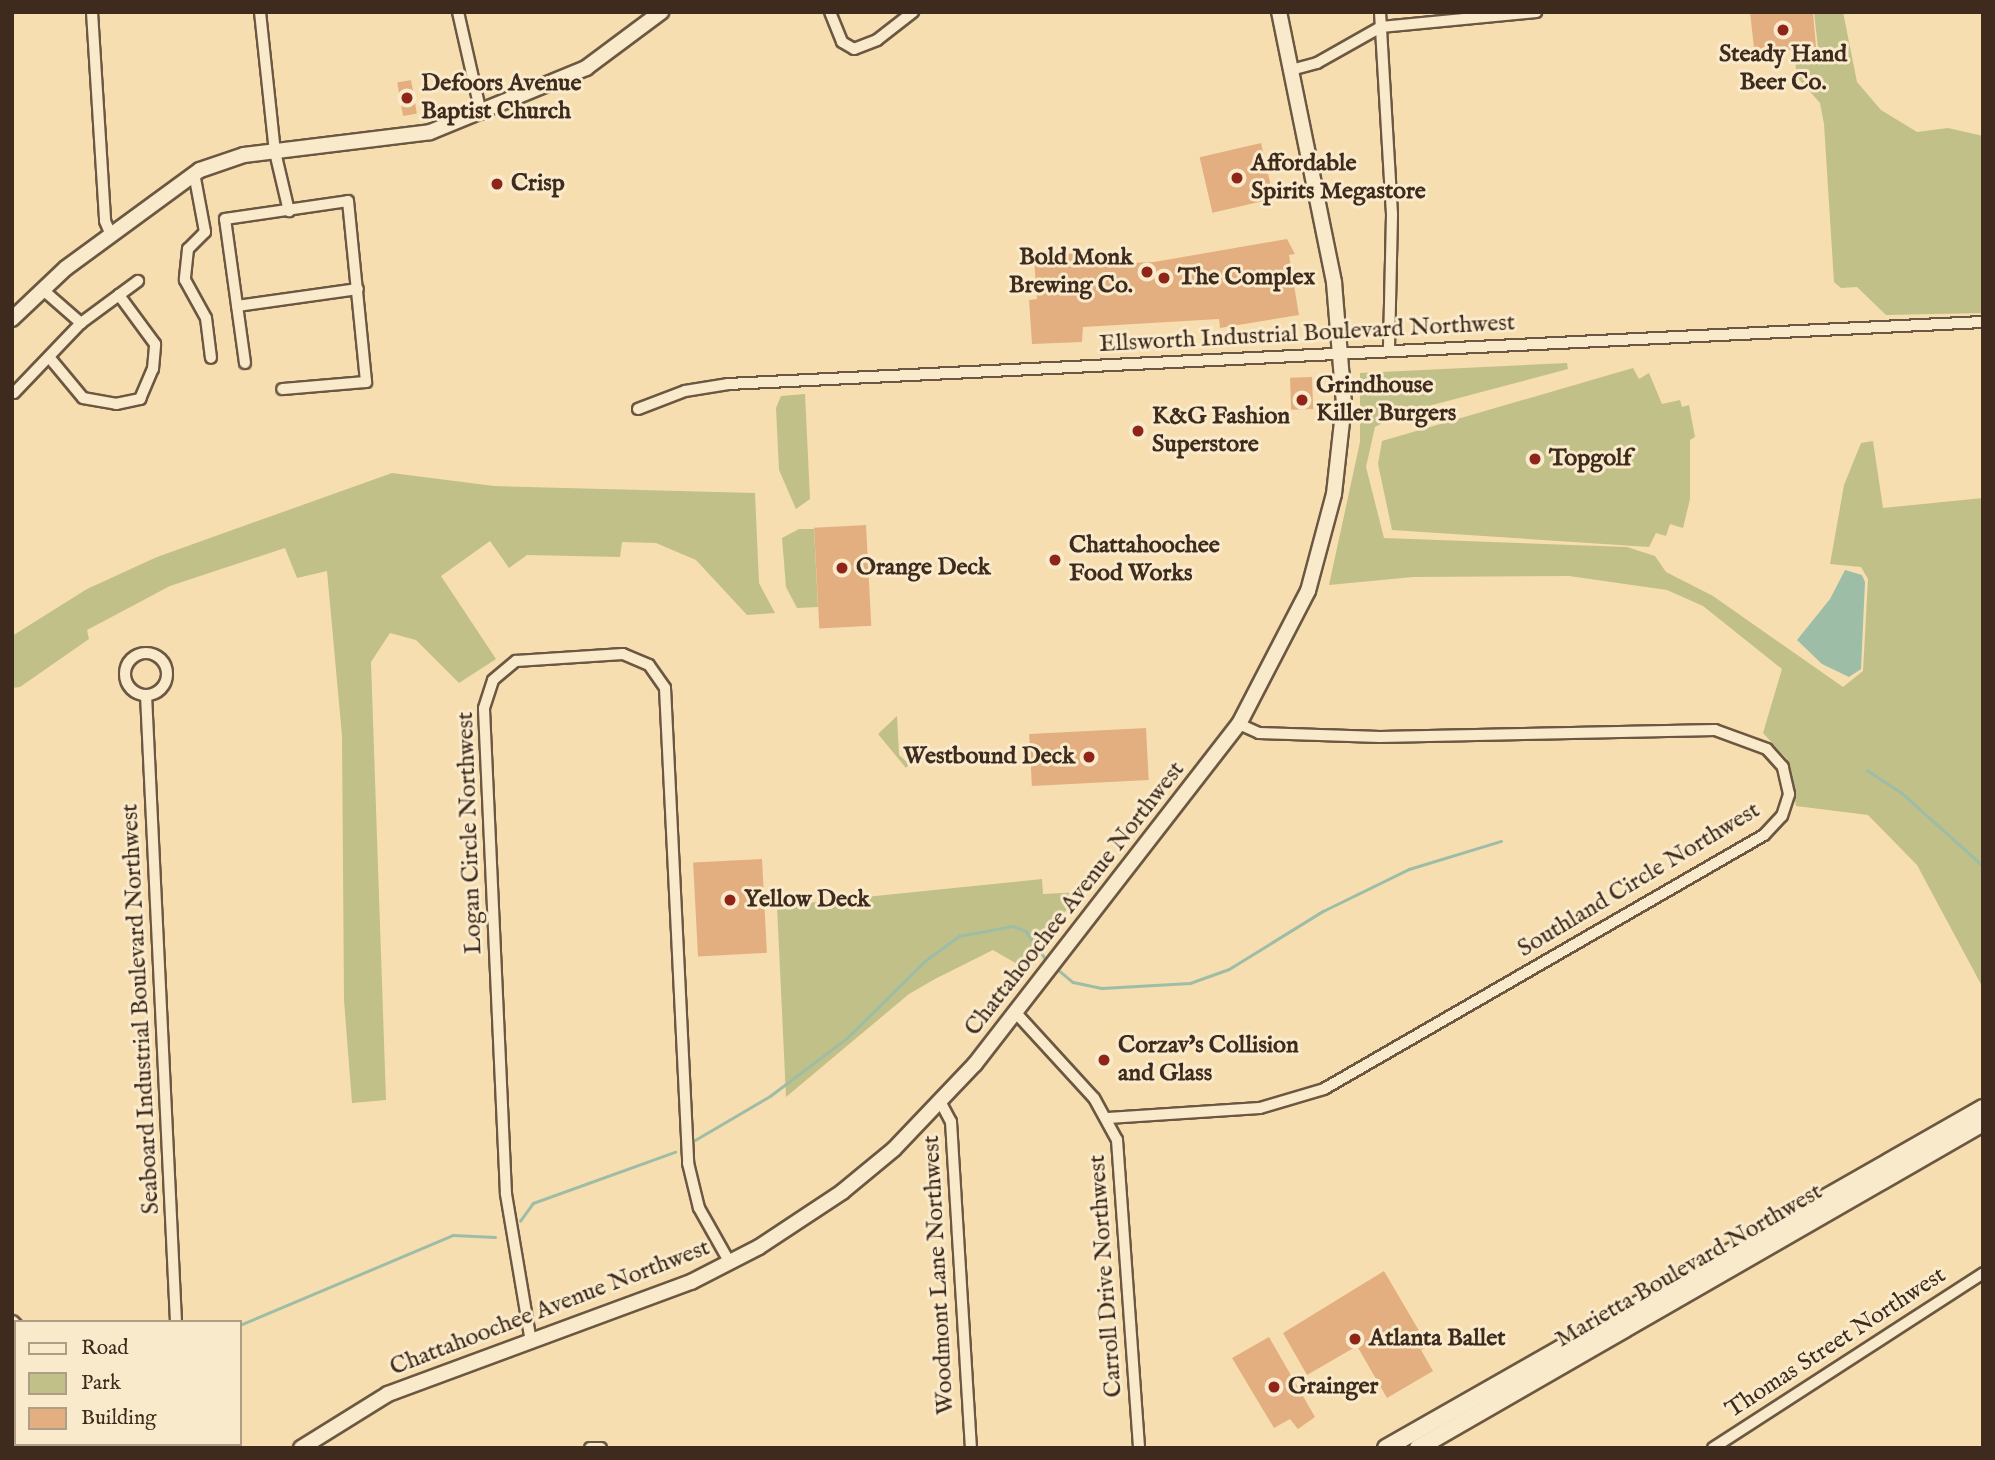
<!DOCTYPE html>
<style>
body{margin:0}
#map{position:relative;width:1995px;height:1460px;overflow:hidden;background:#f7deb0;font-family:"IM FELL English",serif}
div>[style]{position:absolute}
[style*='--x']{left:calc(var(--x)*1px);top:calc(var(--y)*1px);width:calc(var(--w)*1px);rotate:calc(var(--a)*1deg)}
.green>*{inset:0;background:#c1c088}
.water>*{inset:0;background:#9ebda6}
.stream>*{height:2.5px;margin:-1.25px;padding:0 1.25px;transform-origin:1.25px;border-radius:1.25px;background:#9ebda6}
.building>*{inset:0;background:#e3af80;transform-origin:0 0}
.roads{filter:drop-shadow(2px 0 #6c5842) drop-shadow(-2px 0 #6c5842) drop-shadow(0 2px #6c5842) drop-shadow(0 -2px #6c5842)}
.minor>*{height:10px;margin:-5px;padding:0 5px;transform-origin:5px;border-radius:5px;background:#faeacc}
.minor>.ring{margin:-5px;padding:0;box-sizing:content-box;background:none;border:10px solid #faeacc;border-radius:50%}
.tertiary>*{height:14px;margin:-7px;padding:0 7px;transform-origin:7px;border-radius:7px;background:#faeacc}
.secondary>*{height:16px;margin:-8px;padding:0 8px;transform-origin:8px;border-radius:8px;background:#faeacc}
.dots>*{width:19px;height:19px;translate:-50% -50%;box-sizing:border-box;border:4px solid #faeacc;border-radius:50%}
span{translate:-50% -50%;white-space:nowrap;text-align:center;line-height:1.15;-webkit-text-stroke:6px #faeacc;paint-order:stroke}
.poi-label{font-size:24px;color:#3e2b1e;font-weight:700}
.left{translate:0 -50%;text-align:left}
.right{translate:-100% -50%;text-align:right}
.street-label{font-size:24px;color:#3e2b1e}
.frame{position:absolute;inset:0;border:14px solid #3e2b1e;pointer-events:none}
.legend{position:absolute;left:14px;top:1320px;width:228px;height:126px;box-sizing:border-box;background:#faeacc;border:2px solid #af9e86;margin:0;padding:9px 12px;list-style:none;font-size:21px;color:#3e2b1e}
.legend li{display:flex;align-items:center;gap:14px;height:35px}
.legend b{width:35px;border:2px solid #af9e86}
</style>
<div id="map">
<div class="green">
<i style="clip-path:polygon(1814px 12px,1843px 12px,1857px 82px,1881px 110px,1917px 132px,1948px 128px,1983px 136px,1983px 313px,1886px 315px,1857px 287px,1841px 288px,1834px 282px,1824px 124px,1820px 103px,1797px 77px,1794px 53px,1818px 48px)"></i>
<i style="clip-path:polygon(1567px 363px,1568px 369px,1402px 413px,1375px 427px,1366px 467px,1384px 538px,1627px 547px,1655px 556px,1666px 572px,1713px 596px,1843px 687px,1863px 671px,1868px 579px,1861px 567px,1830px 564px,1844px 485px,1861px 443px,1873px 441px,1883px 508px,1983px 498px,1983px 988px,1917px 865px,1868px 815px,1796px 806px,1787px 759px,1763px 733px,1782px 669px,1703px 606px,1667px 590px,1569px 576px,1413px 577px,1329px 585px,1360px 442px,1360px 373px)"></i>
<i style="clip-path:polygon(1633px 368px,1639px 379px,1649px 373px,1662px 404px,1680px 400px,1682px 407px,1689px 405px,1695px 437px,1690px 440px,1690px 499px,1683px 528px,1670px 524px,1666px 536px,1656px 533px,1649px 547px,1392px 530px,1378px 464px,1382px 441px)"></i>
<i style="clip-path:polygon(805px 394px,810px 499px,796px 509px,779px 470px,776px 408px,781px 396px)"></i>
<i style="clip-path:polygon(392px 473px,494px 486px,755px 493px,759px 583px,775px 613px,747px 615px,696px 560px,656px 543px,622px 542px,620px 557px,527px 555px,509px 568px,490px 541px,441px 576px,496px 659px,459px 683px,416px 640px,390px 633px,371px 662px,386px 1100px,352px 1103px,344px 1000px,342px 736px,327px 571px,297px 578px,285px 548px,170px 586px,87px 630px,89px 639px,20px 687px,12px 688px,12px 636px,87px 589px,157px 557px)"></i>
<i style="clip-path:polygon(799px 529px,814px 529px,818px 607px,797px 608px,786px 587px,782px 538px)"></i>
<i style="clip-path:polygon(897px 716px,899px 755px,909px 764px,906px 768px,878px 734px)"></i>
<i style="clip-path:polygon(1042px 879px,1043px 894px,1082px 892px,1019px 965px,993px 950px,935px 979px,909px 994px,786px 1097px,777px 906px)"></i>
</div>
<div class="water">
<i style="clip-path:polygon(1845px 570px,1862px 575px,1865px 582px,1861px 669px,1849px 677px,1822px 664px,1797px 640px,1830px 599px)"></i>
</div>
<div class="stream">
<i style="--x:1867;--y:770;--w:42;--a:33.3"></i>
<i style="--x:1902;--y:793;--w:109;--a:42"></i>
<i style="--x:1055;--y:967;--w:23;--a:40"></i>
<i style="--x:1073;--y:982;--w:30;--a:12"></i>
<i style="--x:1102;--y:988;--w:88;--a:-3.3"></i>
<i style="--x:1190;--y:983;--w:41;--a:-19.7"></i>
<i style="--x:1229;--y:969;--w:110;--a:-31.7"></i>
<i style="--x:1323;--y:911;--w:96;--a:-26"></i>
<i style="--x:1409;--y:869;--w:96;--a:-16.9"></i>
<i style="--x:695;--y:1140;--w:87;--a:-30.4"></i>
<i style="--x:770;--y:1096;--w:96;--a:-37"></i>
<i style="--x:847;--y:1038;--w:111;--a:-44.6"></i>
<i style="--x:926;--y:960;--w:41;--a:-36"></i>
<i style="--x:959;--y:936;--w:55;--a:-10.5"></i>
<i style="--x:1013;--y:926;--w:14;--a:21"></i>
<i style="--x:1026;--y:931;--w:37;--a:55"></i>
<i style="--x:520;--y:1221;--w:22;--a:-54"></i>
<i style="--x:533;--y:1203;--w:151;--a:-19.8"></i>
<i style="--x:240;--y:1325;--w:231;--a:-22.9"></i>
<i style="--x:453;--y:1235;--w:42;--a:2.7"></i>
<i style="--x:23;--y:1448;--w:8;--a:-30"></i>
</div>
<div class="building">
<i style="clip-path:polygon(1750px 12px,1813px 12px,1816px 47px,1764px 53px,1754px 48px)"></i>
<i style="left:411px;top:80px;width:34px;height:14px;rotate:80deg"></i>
<i style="left:1261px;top:143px;width:57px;height:63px;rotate:77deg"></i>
<i style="clip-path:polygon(1287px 239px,1295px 254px,1289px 255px,1299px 315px,1220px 328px,1219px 319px,1083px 327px,1082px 342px,1032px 344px,1029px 300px,1037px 299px,1034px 259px,1075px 253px,1127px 263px,1154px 262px)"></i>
<i style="left:1312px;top:377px;width:32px;height:22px;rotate:88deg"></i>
<i style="left:866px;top:525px;width:101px;height:52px;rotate:87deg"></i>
<i style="left:1146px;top:728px;width:52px;height:117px;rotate:87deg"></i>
<i style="left:762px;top:859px;width:94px;height:69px;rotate:87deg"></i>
<i style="clip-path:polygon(1384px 1271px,1428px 1346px,1421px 1350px,1433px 1371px,1387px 1398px,1357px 1346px,1307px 1375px,1283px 1333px)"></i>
<i style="clip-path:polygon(1269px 1337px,1315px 1417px,1298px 1429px,1290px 1419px,1274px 1428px,1232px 1358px)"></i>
</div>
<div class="roads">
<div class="minor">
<i style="--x:92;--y:12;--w:209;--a:86.4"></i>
<i style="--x:105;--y:221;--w:15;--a:67"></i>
<i style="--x:260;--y:12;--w:141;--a:83.9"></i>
<i style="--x:275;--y:152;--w:61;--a:76.7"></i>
<i style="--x:458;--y:12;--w:104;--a:77.2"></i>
<i style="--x:830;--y:12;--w:32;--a:68"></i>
<i style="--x:842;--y:42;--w:14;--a:30"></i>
<i style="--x:854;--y:49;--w:25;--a:-21"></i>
<i style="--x:877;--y:40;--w:46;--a:-37.9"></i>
<i style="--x:1380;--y:12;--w:203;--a:86.6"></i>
<i style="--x:1392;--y:215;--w:136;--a:91.3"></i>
<i style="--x:1291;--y:70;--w:27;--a:-15"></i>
<i style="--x:1317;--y:63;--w:73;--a:-29.4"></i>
<i style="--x:1381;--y:27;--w:156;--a:-5.5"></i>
<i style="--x:194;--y:173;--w:60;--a:79.4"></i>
<i style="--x:205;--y:232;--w:24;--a:135"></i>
<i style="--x:188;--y:249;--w:31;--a:96"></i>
<i style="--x:185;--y:280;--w:43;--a:61.1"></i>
<i style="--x:206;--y:318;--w:40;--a:82.9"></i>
<i style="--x:42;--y:289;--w:52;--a:41.1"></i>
<i style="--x:237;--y:306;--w:122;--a:-8"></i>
<i style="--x:49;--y:357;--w:53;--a:50.3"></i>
<i style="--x:83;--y:398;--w:34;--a:10"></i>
<i style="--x:116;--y:404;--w:25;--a:-12"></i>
<i style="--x:140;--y:399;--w:33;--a:-67"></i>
<i style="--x:153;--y:369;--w:25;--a:-85"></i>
<i style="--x:155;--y:344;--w:61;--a:-126.3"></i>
<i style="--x:245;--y:363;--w:145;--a:-97.9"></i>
<i style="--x:225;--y:219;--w:124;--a:-8.3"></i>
<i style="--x:348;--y:201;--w:182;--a:84.3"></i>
<i style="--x:366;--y:382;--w:84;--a:175.2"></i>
<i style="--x:14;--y:393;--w:97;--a:-46.3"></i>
<i style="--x:81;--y:323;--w:71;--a:-36.4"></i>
<i style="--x:638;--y:409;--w:50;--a:-21"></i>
<i style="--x:685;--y:391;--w:44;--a:-9.2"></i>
<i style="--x:728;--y:384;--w:1257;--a:-2.83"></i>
<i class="ring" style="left:125px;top:653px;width:32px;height:32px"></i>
<i style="--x:146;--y:695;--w:628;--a:87.26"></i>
<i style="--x:1016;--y:1013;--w:115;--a:47.5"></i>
<i style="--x:1094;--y:1098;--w:48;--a:61.3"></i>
<i style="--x:1117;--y:1140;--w:309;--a:85.9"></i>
<i style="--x:941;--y:1103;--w:21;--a:62"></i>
<i style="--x:951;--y:1122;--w:327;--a:86.5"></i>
<i style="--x:1108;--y:1118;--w:152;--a:-3.8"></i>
<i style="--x:1260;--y:1108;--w:67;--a:-16.5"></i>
<i style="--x:1324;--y:1089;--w:508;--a:-30"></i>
<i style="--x:1764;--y:835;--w:26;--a:-47"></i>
<i style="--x:1782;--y:816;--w:23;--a:-72"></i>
<i style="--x:1789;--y:794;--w:28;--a:-103"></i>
<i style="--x:1783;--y:767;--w:24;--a:-132"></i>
<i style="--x:1767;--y:749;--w:55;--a:-159.9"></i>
<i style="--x:1715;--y:730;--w:335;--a:178.8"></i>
<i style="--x:1380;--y:737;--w:121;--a:-178.1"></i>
<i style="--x:1259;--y:733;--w:22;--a:-156"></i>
<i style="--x:531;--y:1342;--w:150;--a:-99.6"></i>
<i style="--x:506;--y:1194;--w:486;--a:-92.6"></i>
<i style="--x:484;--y:708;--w:29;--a:-72"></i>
<i style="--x:493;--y:680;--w:30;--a:-40"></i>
<i style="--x:516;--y:661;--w:107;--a:-3.7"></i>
<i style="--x:623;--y:654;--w:28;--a:23"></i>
<i style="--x:649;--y:665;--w:28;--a:55"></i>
<i style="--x:665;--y:688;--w:476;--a:87.2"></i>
<i style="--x:688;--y:1163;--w:46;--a:76.3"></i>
<i style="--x:699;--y:1208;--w:63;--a:60.6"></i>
<i style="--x:181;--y:1448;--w:4;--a:-90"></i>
<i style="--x:590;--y:1448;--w:11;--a:0"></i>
<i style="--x:1713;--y:1448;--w:322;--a:-32.9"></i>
</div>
<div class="tertiary">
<i style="--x:12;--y:319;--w:74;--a:-43.4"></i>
<i style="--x:66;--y:268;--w:166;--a:-36.2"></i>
<i style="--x:200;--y:170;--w:46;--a:-18.8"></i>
<i style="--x:244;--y:155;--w:187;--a:-7"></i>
<i style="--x:430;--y:132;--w:169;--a:-22.3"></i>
<i style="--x:586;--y:68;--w:94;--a:-36.7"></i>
<i style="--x:12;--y:1323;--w:6;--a:45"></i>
<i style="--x:143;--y:1444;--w:6;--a:39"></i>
<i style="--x:301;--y:1448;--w:102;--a:-31.8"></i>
<i style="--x:388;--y:1394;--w:323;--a:-20.3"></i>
<i style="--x:691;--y:1282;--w:76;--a:-27.2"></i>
<i style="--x:759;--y:1247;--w:100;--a:-33.5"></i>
<i style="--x:842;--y:1192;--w:67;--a:-39.6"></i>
<i style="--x:894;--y:1149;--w:117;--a:-46.4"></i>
<i style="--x:975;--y:1064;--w:430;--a:-52.2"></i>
<i style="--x:1239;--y:724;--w:150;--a:-62.6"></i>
<i style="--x:1308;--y:591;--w:100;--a:-75"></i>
<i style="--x:1334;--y:494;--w:91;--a:-83.7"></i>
<i style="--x:1344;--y:404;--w:122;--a:-94.7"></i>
<i style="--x:1334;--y:282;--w:276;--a:-101.5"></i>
</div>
<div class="secondary">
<i style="--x:1386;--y:1448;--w:687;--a:-29.66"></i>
<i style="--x:1418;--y:1448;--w:652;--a:-29.91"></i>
</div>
</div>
<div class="dots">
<i style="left:1783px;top:30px;background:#8f2418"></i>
<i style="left:407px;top:98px;background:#8f2418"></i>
<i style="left:1237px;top:178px;background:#8f2418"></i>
<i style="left:497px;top:184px;background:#8f2418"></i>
<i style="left:1147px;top:272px;background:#8f2418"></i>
<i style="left:1164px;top:278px;background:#8f2418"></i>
<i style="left:1302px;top:400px;background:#8f2418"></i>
<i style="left:1138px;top:431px;background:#8f2418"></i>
<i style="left:1535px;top:459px;background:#8f2418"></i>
<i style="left:1055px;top:560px;background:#8f2418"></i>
<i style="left:842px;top:568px;background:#8f2418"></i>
<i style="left:1089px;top:757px;background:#8f2418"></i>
<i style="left:730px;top:900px;background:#8f2418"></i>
<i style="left:1104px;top:1060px;background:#8f2418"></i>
<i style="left:1355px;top:1339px;background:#8f2418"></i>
<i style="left:1274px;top:1387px;background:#8f2418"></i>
</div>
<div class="poi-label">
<span style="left:1783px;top:69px">Steady Hand<br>Beer Co.</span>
<span class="left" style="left:421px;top:98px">Defoors Avenue<br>Baptist Church</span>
<span class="left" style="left:1251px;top:178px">Affordable<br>Spirits Megastore</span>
<span class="left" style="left:511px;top:184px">Crisp</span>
<span class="right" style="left:1133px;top:272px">Bold Monk<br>Brewing Co.</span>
<span class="left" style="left:1178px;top:278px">The Complex</span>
<span class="left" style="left:1316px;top:400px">Grindhouse<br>Killer Burgers</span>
<span class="left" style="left:1152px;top:431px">K&amp;G Fashion<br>Superstore</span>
<span class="left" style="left:1549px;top:459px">Topgolf</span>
<span class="left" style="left:1069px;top:560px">Chattahoochee<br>Food Works</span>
<span class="left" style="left:856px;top:568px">Orange Deck</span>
<span class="right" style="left:1075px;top:757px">Westbound Deck</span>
<span class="left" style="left:744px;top:900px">Yellow Deck</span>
<span class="left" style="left:1118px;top:1060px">Corzav's Collision<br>and Glass</span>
<span class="left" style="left:1369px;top:1339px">Atlanta Ballet</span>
<span class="left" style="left:1288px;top:1387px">Grainger</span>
</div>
<div class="street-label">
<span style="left:1307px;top:334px;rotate:-3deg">Ellsworth Industrial Boulevard Northwest</span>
<span style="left:470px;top:833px;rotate:-92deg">Logan Circle Northwest</span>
<span style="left:1639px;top:880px;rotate:-31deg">Southland Circle Northwest</span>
<span style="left:1075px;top:899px;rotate:-52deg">Chattahoochee Avenue Northwest</span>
<span style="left:141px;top:1009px;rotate:-93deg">Seaboard Industrial Boulevard Northwest</span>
<span style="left:1689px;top:1266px;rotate:-30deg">Marietta Boulevard Northwest</span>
<span style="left:939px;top:1275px;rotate:-93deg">Woodmont Lane Northwest</span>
<span style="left:1106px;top:1276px;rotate:-94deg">Carroll Drive Northwest</span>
<span style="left:550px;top:1308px;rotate:-21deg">Chattahoochee Avenue Northwest</span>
<span style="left:1836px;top:1343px;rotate:-33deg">Thomas Street Northwest</span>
</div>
<div class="frame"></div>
<ul class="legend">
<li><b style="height:9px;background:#faeacc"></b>Road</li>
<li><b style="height:19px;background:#c1c088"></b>Park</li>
<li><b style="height:19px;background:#e3af80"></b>Building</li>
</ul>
</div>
